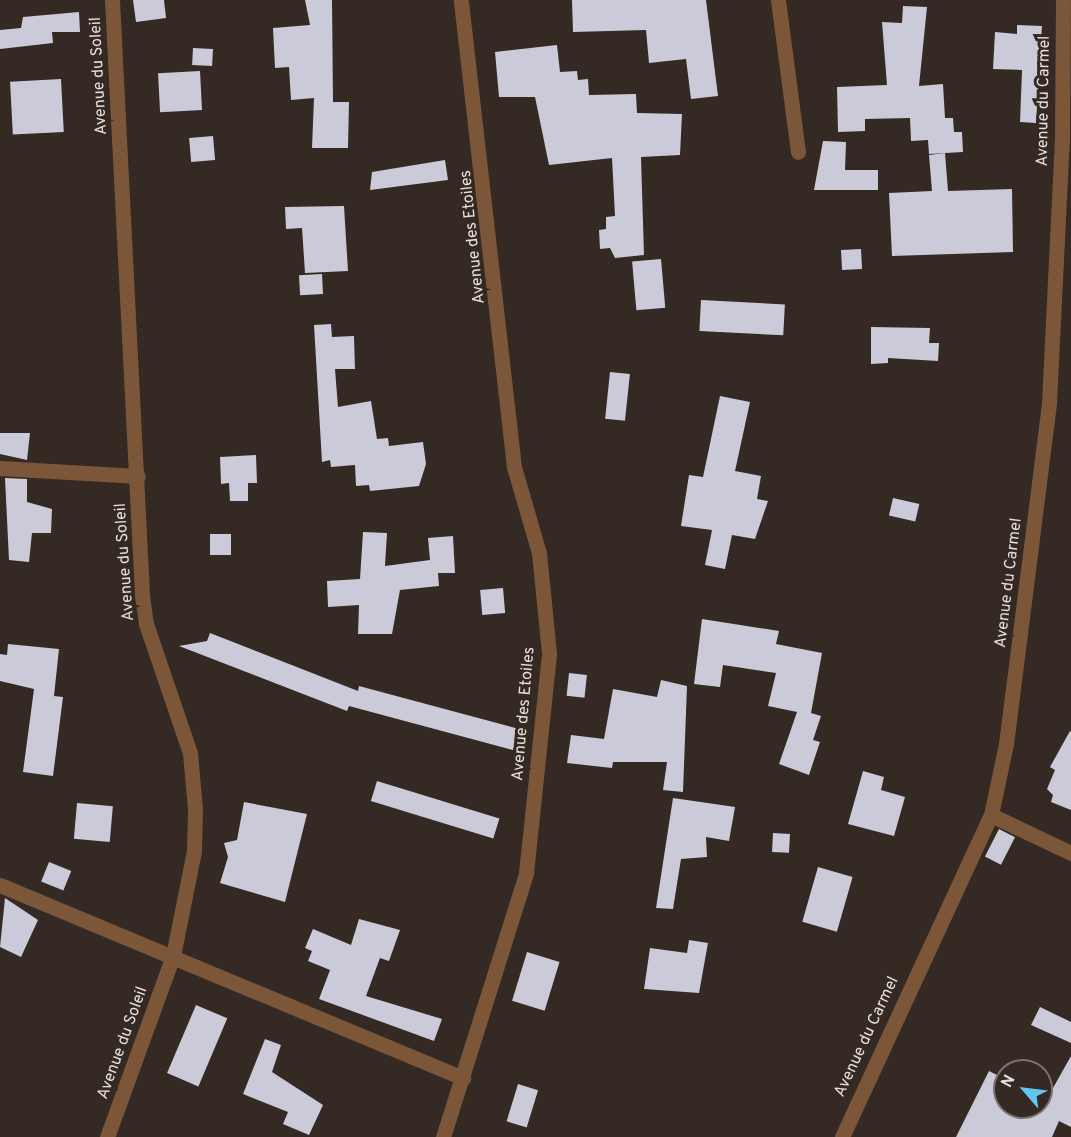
<!DOCTYPE html>
<style>
body{margin:0}
#map{position:relative;width:1071px;height:1137px;overflow:hidden;background:#342923;font-family:Overpass,sans-serif}
div>[style]{position:absolute}
[style*='--x']{left:calc(var(--x)*1px);top:calc(var(--y)*1px);width:calc(var(--w)*1px);rotate:calc(var(--a)*1deg)}
.building>*{inset:0;background:#cbcad8;transform-origin:0 0}
.minor>*{height:15px;margin:-7.5px;padding:0 7.5px;transform-origin:7.5px;border-radius:7.5px;background:#7c5639}
span{translate:-50% -50%;white-space:nowrap;text-align:center;line-height:1.15;-webkit-text-stroke:6px #342923;paint-order:stroke}
.street-label{font-size:16px;color:#e6dfda}
.north{position:absolute;left:993px;top:1059px;width:60px;height:60px;box-sizing:border-box;background:#342923;border:2px solid #7b726c;border-radius:50%;rotate:298deg;font-size:16px;font-weight:700;line-height:24px;text-align:center;color:#e6dfda}
.north::after{content:'';display:block;margin:auto;width:21px;height:27px;background:#65c5ee;clip-path:polygon(50% 0,100% 100%,50% 72%,0 100%)}
</style>
<div id="map">
<div class="building">
<i style="clip-path:polygon(133px 0,164px 0,166px 18px,136px 22px)"></i>
<i style="clip-path:polygon(305px 0,332px 0,333px 102px,349px 102px,348px 148px,312px 148px,314px 98px,291px 100px,289px 67px,275px 68px,273px 28px,310px 25px)"></i>
<i style="clip-path:polygon(572px 0,706px 0,718px 96px,691px 99px,686px 59px,649px 63px,646px 30px,573px 32px)"></i>
<i style="clip-path:polygon(903px 6px,927px 7px,919px 86px,943px 84px,945px 118px,953px 118px,954px 132px,962px 132px,963px 152px,929px 154px,928px 140px,911px 141px,910px 118px,865px 119px,865px 131px,838px 132px,837px 87px,887px 85px,882px 22px,902px 23px)"></i>
<i style="clip-path:polygon(79px 12px,80px 32px,52px 32px,53px 43px,0 49px,0 30px,21px 28px,23px 17px)"></i>
<i style="clip-path:polygon(1017px 25px,1042px 26px,1036px 123px,1020px 122px,1022px 70px,993px 69px,995px 32px,1017px 34px)"></i>
<i style="clip-path:polygon(557px 45px,560px 72px,577px 71px,578px 80px,588px 79px,589px 95px,636px 94px,637px 113px,682px 114px,680px 155px,641px 157px,644px 255px,615px 258px,610px 248px,600px 249px,599px 230px,606px 229px,606px 217px,615px 216px,612px 158px,549px 165px,535px 97px,499px 97px,495px 52px)"></i>
<i style="left:193px;top:48px;width:20px;height:17px;rotate:3deg"></i>
<i style="left:200px;top:71px;width:39px;height:42px;rotate:87deg"></i>
<i style="left:61px;top:79px;width:53px;height:51px;rotate:87deg"></i>
<i style="left:213px;top:136px;width:24px;height:24px;rotate:85deg"></i>
<i style="clip-path:polygon(823px 141px,846px 142px,845px 170px,878px 170px,878px 190px,814px 190px)"></i>
<i style="clip-path:polygon(945px 153px,948px 191px,1012px 189px,1013px 252px,892px 256px,889px 193px,932px 191px,929px 155px)"></i>
<i style="clip-path:polygon(445px 160px,448px 180px,370px 190px,372px 172px)"></i>
<i style="clip-path:polygon(344px 206px,348px 271px,305px 273px,302px 228px,286px 229px,285px 207px)"></i>
<i style="left:861px;top:249px;width:20px;height:20px;rotate:87deg"></i>
<i style="left:661px;top:259px;width:49px;height:29px;rotate:85deg"></i>
<i style="left:322px;top:274px;width:20px;height:23px;rotate:87deg"></i>
<i style="left:701px;top:300px;width:84px;height:31px;rotate:3deg"></i>
<i style="clip-path:polygon(331px 324px,332px 337px,354px 336px,355px 369px,335px 369px,338px 407px,371px 401px,377px 439px,388px 438px,389px 446px,423px 442px,426px 464px,419px 486px,370px 491px,369px 485px,356px 486px,355px 465px,331px 467px,330px 460px,322px 462px,314px 325px)"></i>
<i style="clip-path:polygon(871px 327px,930px 328px,929px 343px,939px 343px,938px 361px,888px 358px,888px 363px,871px 364px)"></i>
<i style="left:610px;top:372px;width:20px;height:47px;rotate:6deg"></i>
<i style="clip-path:polygon(720px 396px,750px 402px,735px 471px,761px 476px,757px 499px,768px 501px,755px 539px,732px 535px,725px 569px,705px 565px,712px 530px,681px 526px,689px 475px,703px 477px)"></i>
<i style="clip-path:polygon(0 433px,30px 433px,27px 460px,0 454px)"></i>
<i style="clip-path:polygon(256px 455px,257px 483px,248px 483px,248px 501px,230px 501px,229px 483px,221px 484px,220px 457px)"></i>
<i style="clip-path:polygon(5px 478px,27px 479px,27px 502px,52px 509px,51px 533px,32px 533px,29px 562px,9px 560px)"></i>
<i style="left:893px;top:498px;width:27px;height:18px;rotate:13deg"></i>
<i style="clip-path:polygon(363px 532px,387px 533px,385px 566px,430px 560px,428px 538px,453px 536px,455px 573px,438px 573px,439px 586px,400px 590px,392px 634px,358px 634px,359px 605px,328px 607px,327px 581px,360px 579px)"></i>
<i style="left:231px;top:534px;width:21px;height:21px;rotate:90deg"></i>
<i style="left:503px;top:588px;width:25px;height:23px;rotate:85deg"></i>
<i style="clip-path:polygon(702px 619px,779px 631px,776px 644px,822px 653px,811px 713px,821px 716px,813px 740px,820px 742px,809px 775px,779px 764px,797px 712px,768px 706px,776px 673px,723px 665px,720px 687px,694px 684px)"></i>
<i style="clip-path:polygon(210px 633px,358px 691px,359px 686px,519px 729px,513px 750px,349px 706px,347px 711px,179px 646px,207px 641px)"></i>
<i style="clip-path:polygon(8px 644px,59px 649px,54px 696px,63px 697px,53px 776px,23px 772px,34px 689px,0 681px,0 654px,7px 655px)"></i>
<i style="left:569px;top:673px;width:18px;height:23px;rotate:6deg"></i>
<i style="clip-path:polygon(661px 680px,687px 686px,683px 792px,663px 790px,667px 762px,613px 762px,612px 768px,567px 763px,571px 735px,604px 739px,613px 689px,657px 697px)"></i>
<i style="clip-path:polygon(1070px 731px,1071px 732px,1071px 810px,1051px 802px,1053px 795px,1047px 789px,1055px 770px,1050px 767px)"></i>
<i style="clip-path:polygon(863px 771px,884px 777px,881px 790px,905px 797px,894px 836px,848px 824px)"></i>
<i style="left:377px;top:781px;width:128px;height:21px;rotate:17deg"></i>
<i style="clip-path:polygon(673px 798px,735px 807px,729px 841px,706px 837px,707px 857px,681px 859px,673px 909px,656px 908px)"></i>
<i style="clip-path:polygon(244px 802px,307px 814px,285px 902px,220px 883px,228px 857px,224px 843px,237px 840px)"></i>
<i style="left:77px;top:803px;width:36px;height:36px;rotate:5deg"></i>
<i style="left:999px;top:829px;width:18px;height:31px;rotate:27deg"></i>
<i style="left:773px;top:833px;width:17px;height:19px;rotate:3deg"></i>
<i style="left:49px;top:862px;width:24px;height:21px;rotate:22deg"></i>
<i style="left:818px;top:867px;width:36px;height:57px;rotate:16deg"></i>
<i style="clip-path:polygon(5px 898px,38px 920px,21px 957px,0 947px)"></i>
<i style="clip-path:polygon(359px 919px,400px 930px,389px 961px,380px 958px,366px 996px,442px 1019px,434px 1041px,319px 999px,330px 970px,308px 961px,312px 951px,305px 948px,313px 929px,351px 945px)"></i>
<i style="clip-path:polygon(689px 940px,708px 943px,699px 993px,644px 989px,650px 948px,687px 953px)"></i>
<i style="left:527px;top:952px;width:34px;height:51px;rotate:17deg"></i>
<i style="left:196px;top:1005px;width:34px;height:74px;rotate:23deg"></i>
<i style="clip-path:polygon(1040px 1007px,1071px 1022px,1071px 1043px,1031px 1025px)"></i>
<i style="clip-path:polygon(265px 1039px,281px 1045px,272px 1072px,323px 1105px,309px 1135px,283px 1124px,288px 1112px,243px 1094px)"></i>
<i style="clip-path:polygon(1071px 1056px,1071px 1127px,1059px 1121px,1052px 1137px,956px 1137px,989px 1071px,1005px 1079px,1005px 1107px,1041px 1107px,1041px 1083px,1053px 1088px)"></i>
<i style="left:518px;top:1084px;width:21px;height:39px;rotate:17deg"></i>
</div>
<div class="minor">
<i style="--x:778;--y:0;--w:153;--a:82.5"></i>
<i style="--x:0;--y:468;--w:138;--a:3.3"></i>
<i style="--x:991;--y:815;--w:89;--a:25.4"></i>
<i style="--x:0;--y:885;--w:502;--a:22.63"></i>
<i style="--x:107;--y:1137;--w:193;--a:-70"></i>
<i style="--x:173;--y:956;--w:107;--a:-78.7"></i>
<i style="--x:194;--y:851;--w:42;--a:-88.6"></i>
<i style="--x:195;--y:809;--w:56;--a:-95.1"></i>
<i style="--x:190;--y:753;--w:136;--a:-108.8"></i>
<i style="--x:146;--y:624;--w:30;--a:-98"></i>
<i style="--x:142;--y:594;--w:595;--a:-92.89"></i>
<i style="--x:443;--y:1137;--w:277;--a:-72.5"></i>
<i style="--x:526;--y:873;--w:221;--a:-84"></i>
<i style="--x:549;--y:653;--w:100;--a:-95.7"></i>
<i style="--x:539;--y:553;--w:90;--a:-106.2"></i>
<i style="--x:514;--y:467;--w:470;--a:-96.5"></i>
<i style="--x:842;--y:1137;--w:355;--a:-65.2"></i>
<i style="--x:991;--y:815;--w:73;--a:-78.1"></i>
<i style="--x:1006;--y:744;--w:344;--a:-82.8"></i>
<i style="--x:1049;--y:403;--w:262;--a:-87.2"></i>
<i style="--x:1062;--y:141;--w:141;--a:-89.6"></i>
</div>
<div class="street-label">
<span style="left:99px;top:76px;rotate:-93deg">Avenue du Soleil</span>
<span style="left:1044px;top:101px;rotate:-89deg">Avenue du Carmel</span>
<span style="left:473px;top:237px;rotate:-96deg">Avenue des Etoiles</span>
<span style="left:125px;top:562px;rotate:-94deg">Avenue du Soleil</span>
<span style="left:1009px;top:583px;rotate:-83deg">Avenue du Carmel</span>
<span style="left:524px;top:714px;rotate:-85deg">Avenue des Etoiles</span>
<span style="left:867px;top:1037px;rotate:-65deg">Avenue du Carmel</span>
<span style="left:123px;top:1043px;rotate:-70deg">Avenue du Soleil</span>
</div>
<div class="north">N</div>
</div>
